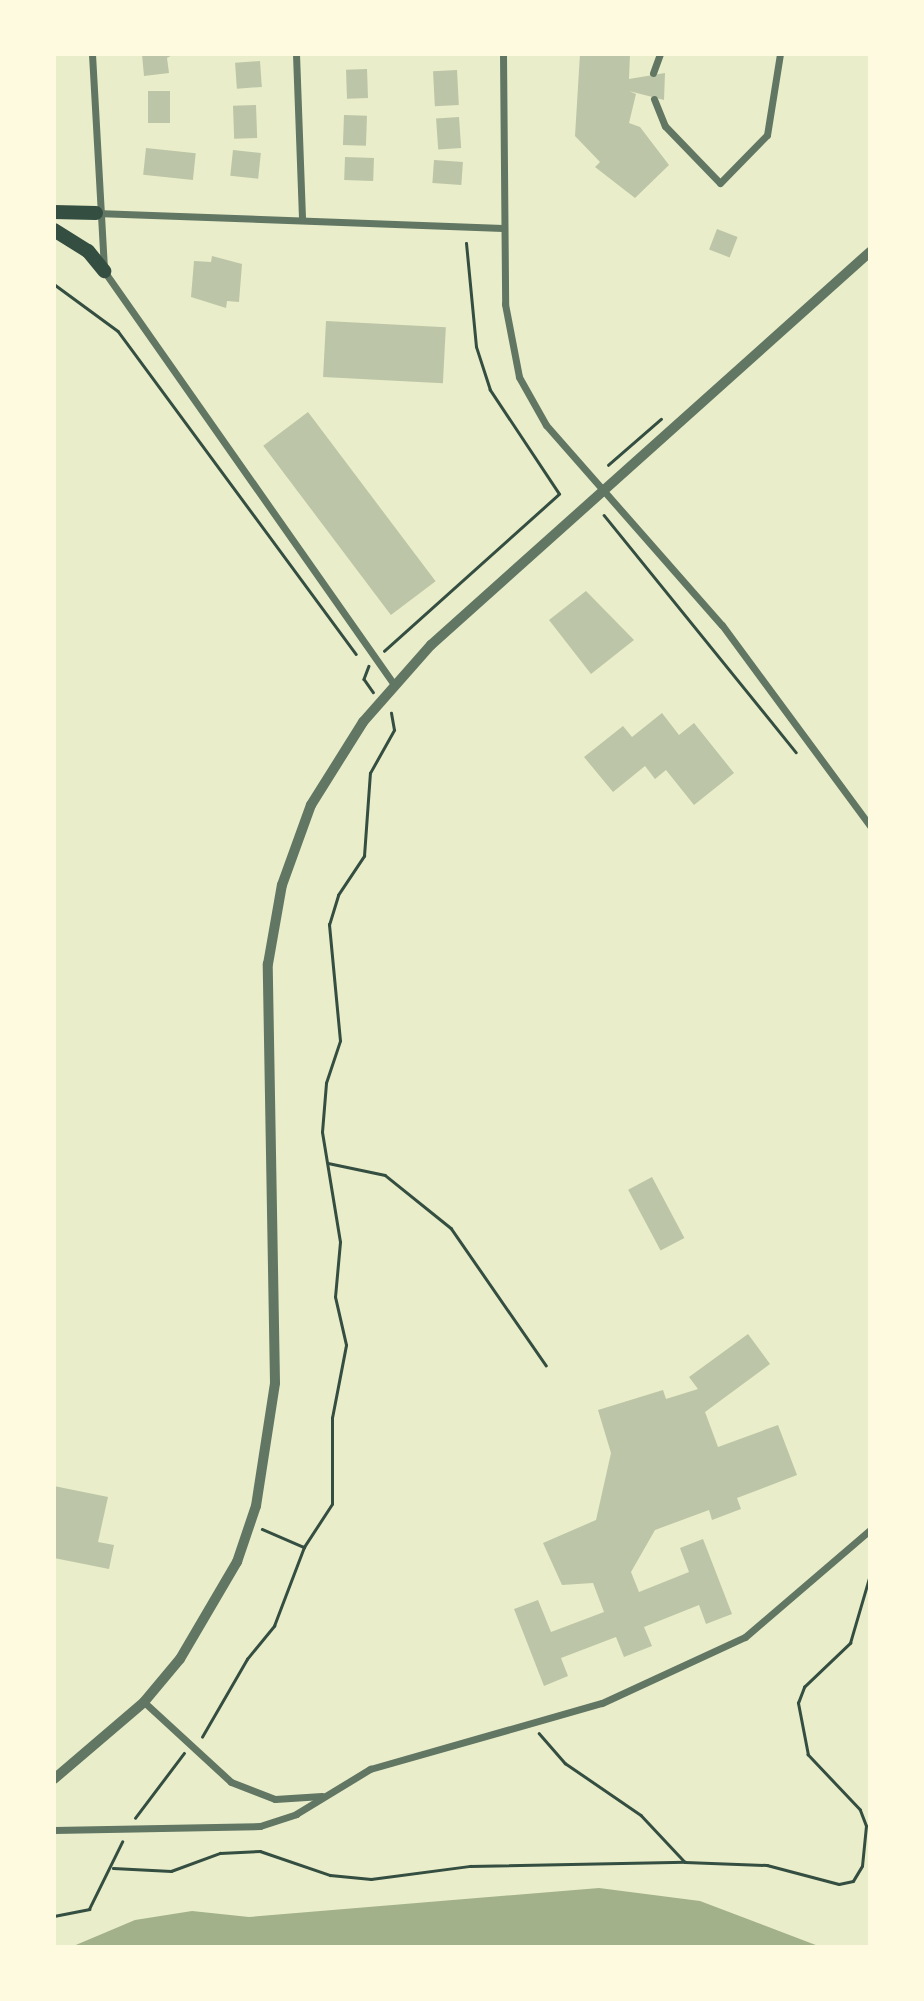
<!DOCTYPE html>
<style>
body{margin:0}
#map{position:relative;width:924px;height:2001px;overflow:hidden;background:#e9edc9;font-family:Mulish,sans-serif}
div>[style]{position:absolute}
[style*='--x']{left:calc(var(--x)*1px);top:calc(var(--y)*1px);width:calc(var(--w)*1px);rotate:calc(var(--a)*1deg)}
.water>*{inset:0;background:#a3b18a}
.building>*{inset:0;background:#bcc5a7;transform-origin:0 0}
.path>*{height:2.5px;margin:-1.25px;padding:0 1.25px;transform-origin:1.25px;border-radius:1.25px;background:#344e41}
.minor>*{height:7px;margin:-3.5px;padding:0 3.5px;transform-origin:3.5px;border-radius:3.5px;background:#617663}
.tertiary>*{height:10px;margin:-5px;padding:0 5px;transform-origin:5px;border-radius:5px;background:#617663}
.trunk>*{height:14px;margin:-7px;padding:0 7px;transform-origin:7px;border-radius:7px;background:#344e41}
span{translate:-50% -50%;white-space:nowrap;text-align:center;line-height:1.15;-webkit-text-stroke:5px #fefae0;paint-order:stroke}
.frame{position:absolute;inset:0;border:56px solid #fefae0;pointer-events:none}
</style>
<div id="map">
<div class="water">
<i style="clip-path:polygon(599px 1888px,700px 1901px,821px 1947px,71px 1947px,135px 1920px,192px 1911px,249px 1917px)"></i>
</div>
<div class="building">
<i style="clip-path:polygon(142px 54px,174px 54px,167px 58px,169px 73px,144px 76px)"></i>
<i style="clip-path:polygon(580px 54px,630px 54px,629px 79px,665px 73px,664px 100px,629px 91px,636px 94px,629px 123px,640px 127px,669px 165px,635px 198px,595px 167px,600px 162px,575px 136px)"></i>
<i style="left:260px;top:61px;width:26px;height:25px;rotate:86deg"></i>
<i style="left:367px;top:69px;width:29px;height:21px;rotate:88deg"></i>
<i style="left:457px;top:70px;width:35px;height:24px;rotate:87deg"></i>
<i style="left:148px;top:91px;width:22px;height:32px"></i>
<i style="left:256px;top:105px;width:33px;height:23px;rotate:88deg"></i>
<i style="left:344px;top:115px;width:23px;height:30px;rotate:2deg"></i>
<i style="left:459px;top:117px;width:31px;height:23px;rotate:86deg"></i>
<i style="left:146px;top:148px;width:50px;height:27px;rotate:6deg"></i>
<i style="left:233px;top:150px;width:28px;height:26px;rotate:6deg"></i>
<i style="left:345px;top:157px;width:29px;height:23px;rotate:2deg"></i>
<i style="left:434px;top:160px;width:29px;height:23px;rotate:4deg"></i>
<i style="left:717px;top:229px;width:22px;height:22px;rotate:21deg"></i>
<i style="clip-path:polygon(212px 256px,242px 264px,239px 302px,227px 301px,226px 308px,191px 297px,194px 261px,211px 262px)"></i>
<i style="left:326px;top:321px;width:120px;height:56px;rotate:3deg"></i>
<i style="left:308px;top:412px;width:212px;height:56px;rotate:53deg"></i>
<i style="clip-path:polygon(586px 591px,634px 640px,591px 674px,549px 620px)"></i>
<i style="clip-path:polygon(662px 713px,679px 735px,694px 723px,734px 773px,694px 805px,666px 770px,655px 779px,645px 766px,613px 792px,584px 757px,623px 726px,632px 737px)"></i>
<i style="left:652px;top:1177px;width:69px;height:27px;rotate:62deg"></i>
<i style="clip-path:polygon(748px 1334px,770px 1364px,705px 1412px,718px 1447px,778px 1425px,797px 1475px,737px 1498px,741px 1509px,712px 1520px,709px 1510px,655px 1530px,631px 1572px,639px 1592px,689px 1572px,680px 1548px,703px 1539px,732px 1614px,706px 1624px,699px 1605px,644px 1627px,652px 1646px,624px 1657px,616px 1637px,561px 1658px,568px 1676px,544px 1686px,514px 1609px,538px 1600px,551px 1632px,604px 1612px,593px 1583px,562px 1585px,543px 1543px,596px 1520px,611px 1453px,598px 1410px,663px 1390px,666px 1399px,698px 1389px,689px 1377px)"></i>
<i style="clip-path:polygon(54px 1486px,108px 1497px,98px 1542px,114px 1545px,109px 1569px,54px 1558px)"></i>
</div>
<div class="path">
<i style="--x:54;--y:284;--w:79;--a:36.3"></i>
<i style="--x:118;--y:331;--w:401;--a:53.6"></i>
<i style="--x:608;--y:465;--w:70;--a:-41"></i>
<i style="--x:604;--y:515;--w:305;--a:51"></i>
<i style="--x:384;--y:651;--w:235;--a:-41.9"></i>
<i style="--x:559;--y:494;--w:125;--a:-123.6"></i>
<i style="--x:490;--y:390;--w:45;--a:-108"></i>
<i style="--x:476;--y:347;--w:104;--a:-95.5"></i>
<i style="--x:369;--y:666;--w:14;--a:111"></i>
<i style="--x:364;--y:679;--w:16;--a:55"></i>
<i style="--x:328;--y:1163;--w:58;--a:11.9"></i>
<i style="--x:385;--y:1175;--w:85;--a:38.8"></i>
<i style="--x:451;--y:1228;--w:167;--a:55.3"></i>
<i style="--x:262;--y:1529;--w:46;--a:23.2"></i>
<i style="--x:539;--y:1733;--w:40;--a:49"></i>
<i style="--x:565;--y:1763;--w:92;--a:34.4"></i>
<i style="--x:641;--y:1815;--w:64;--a:46.9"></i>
<i style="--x:202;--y:1737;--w:90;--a:-60"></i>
<i style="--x:247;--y:1659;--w:43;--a:-50.7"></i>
<i style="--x:274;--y:1626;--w:85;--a:-69.2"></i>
<i style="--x:304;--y:1547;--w:51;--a:-56.9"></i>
<i style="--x:332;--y:1504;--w:86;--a:-90"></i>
<i style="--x:332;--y:1418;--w:74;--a:-79.1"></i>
<i style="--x:346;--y:1345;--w:49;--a:-102.9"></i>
<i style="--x:335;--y:1297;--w:55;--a:-84.8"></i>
<i style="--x:340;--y:1242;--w:111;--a:-99.3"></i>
<i style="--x:322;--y:1132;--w:49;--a:-85.3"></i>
<i style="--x:326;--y:1083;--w:44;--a:-71.6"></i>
<i style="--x:340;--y:1041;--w:117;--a:-95.4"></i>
<i style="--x:329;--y:925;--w:31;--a:-73"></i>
<i style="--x:338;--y:895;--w:47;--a:-56.3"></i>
<i style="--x:364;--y:856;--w:83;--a:-85.9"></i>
<i style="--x:370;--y:773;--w:49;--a:-60.8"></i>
<i style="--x:394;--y:730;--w:17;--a:-100"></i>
<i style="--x:135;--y:1818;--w:81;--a:-53"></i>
<i style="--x:113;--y:1868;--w:58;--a:3"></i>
<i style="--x:171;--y:1871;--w:52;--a:-20.2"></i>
<i style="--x:220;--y:1853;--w:40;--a:-2.9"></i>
<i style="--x:260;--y:1851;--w:74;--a:18.9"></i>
<i style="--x:330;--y:1875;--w:41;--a:5.6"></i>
<i style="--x:371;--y:1879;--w:100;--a:-7.5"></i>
<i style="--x:470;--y:1866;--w:215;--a:-1.1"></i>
<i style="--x:685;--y:1862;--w:82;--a:2.1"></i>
<i style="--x:767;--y:1865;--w:74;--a:14.8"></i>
<i style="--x:839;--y:1884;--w:14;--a:-12"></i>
<i style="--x:853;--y:1881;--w:17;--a:-59"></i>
<i style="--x:862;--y:1866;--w:40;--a:-84.3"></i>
<i style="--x:866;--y:1826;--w:17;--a:-111"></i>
<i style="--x:860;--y:1810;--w:76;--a:-133.4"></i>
<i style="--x:808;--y:1755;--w:53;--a:-100.9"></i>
<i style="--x:798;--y:1703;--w:17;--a:-69"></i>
<i style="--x:804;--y:1687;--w:64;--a:-43.7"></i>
<i style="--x:850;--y:1643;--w:68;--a:-73.7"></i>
<i style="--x:869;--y:1578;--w:31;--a:-90"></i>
<i style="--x:54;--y:1916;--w:36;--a:-11"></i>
<i style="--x:89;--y:1909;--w:75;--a:-63.8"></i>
</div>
<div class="minor">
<i style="--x:92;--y:54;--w:217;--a:86.8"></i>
<i style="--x:104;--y:271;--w:507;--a:54.96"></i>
<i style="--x:296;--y:54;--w:166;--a:87.9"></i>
<i style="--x:503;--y:54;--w:250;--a:89.5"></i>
<i style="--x:505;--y:304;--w:74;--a:79.1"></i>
<i style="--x:519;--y:377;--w:55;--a:60.6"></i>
<i style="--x:546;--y:425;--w:266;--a:48.7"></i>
<i style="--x:722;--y:625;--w:250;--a:53.6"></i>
<i style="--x:653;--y:73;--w:20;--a:-70"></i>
<i style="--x:654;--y:99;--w:29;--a:68"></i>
<i style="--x:665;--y:126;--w:79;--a:46"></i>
<i style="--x:720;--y:183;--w:67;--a:-45.6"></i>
<i style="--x:767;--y:135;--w:82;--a:-80.9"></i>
<i style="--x:96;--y:213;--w:407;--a:2.1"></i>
<i style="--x:144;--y:1702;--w:118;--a:42.6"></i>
<i style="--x:231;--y:1782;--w:47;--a:21.1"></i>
<i style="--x:275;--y:1799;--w:47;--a:-3.7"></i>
<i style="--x:54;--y:1830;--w:206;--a:-1.1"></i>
<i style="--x:260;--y:1826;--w:38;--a:-18"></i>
<i style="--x:296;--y:1814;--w:87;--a:-31.3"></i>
<i style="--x:370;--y:1769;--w:241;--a:-15.9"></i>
<i style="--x:602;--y:1703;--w:157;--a:-24.8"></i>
<i style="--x:745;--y:1637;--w:165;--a:-40.6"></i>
</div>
<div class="tertiary">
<i style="--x:54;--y:1779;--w:118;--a:-40.5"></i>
<i style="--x:144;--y:1702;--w:56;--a:-50.1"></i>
<i style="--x:180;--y:1659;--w:113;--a:-59.6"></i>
<i style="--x:237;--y:1562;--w:59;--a:-71.3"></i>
<i style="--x:256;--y:1506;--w:124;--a:-81.2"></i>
<i style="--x:275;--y:1383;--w:419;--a:-91"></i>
<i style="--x:268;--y:964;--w:80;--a:-80"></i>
<i style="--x:282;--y:885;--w:85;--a:-70.1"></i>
<i style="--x:311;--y:805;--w:98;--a:-57.9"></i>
<i style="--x:363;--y:722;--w:103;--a:-48.6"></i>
<i style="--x:431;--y:645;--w:589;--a:-41.84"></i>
</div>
<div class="trunk">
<i style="--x:54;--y:212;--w:42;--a:1.4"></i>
<i style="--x:54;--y:230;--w:40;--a:32"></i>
<i style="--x:88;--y:251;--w:26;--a:51"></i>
</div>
<div class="frame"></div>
</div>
